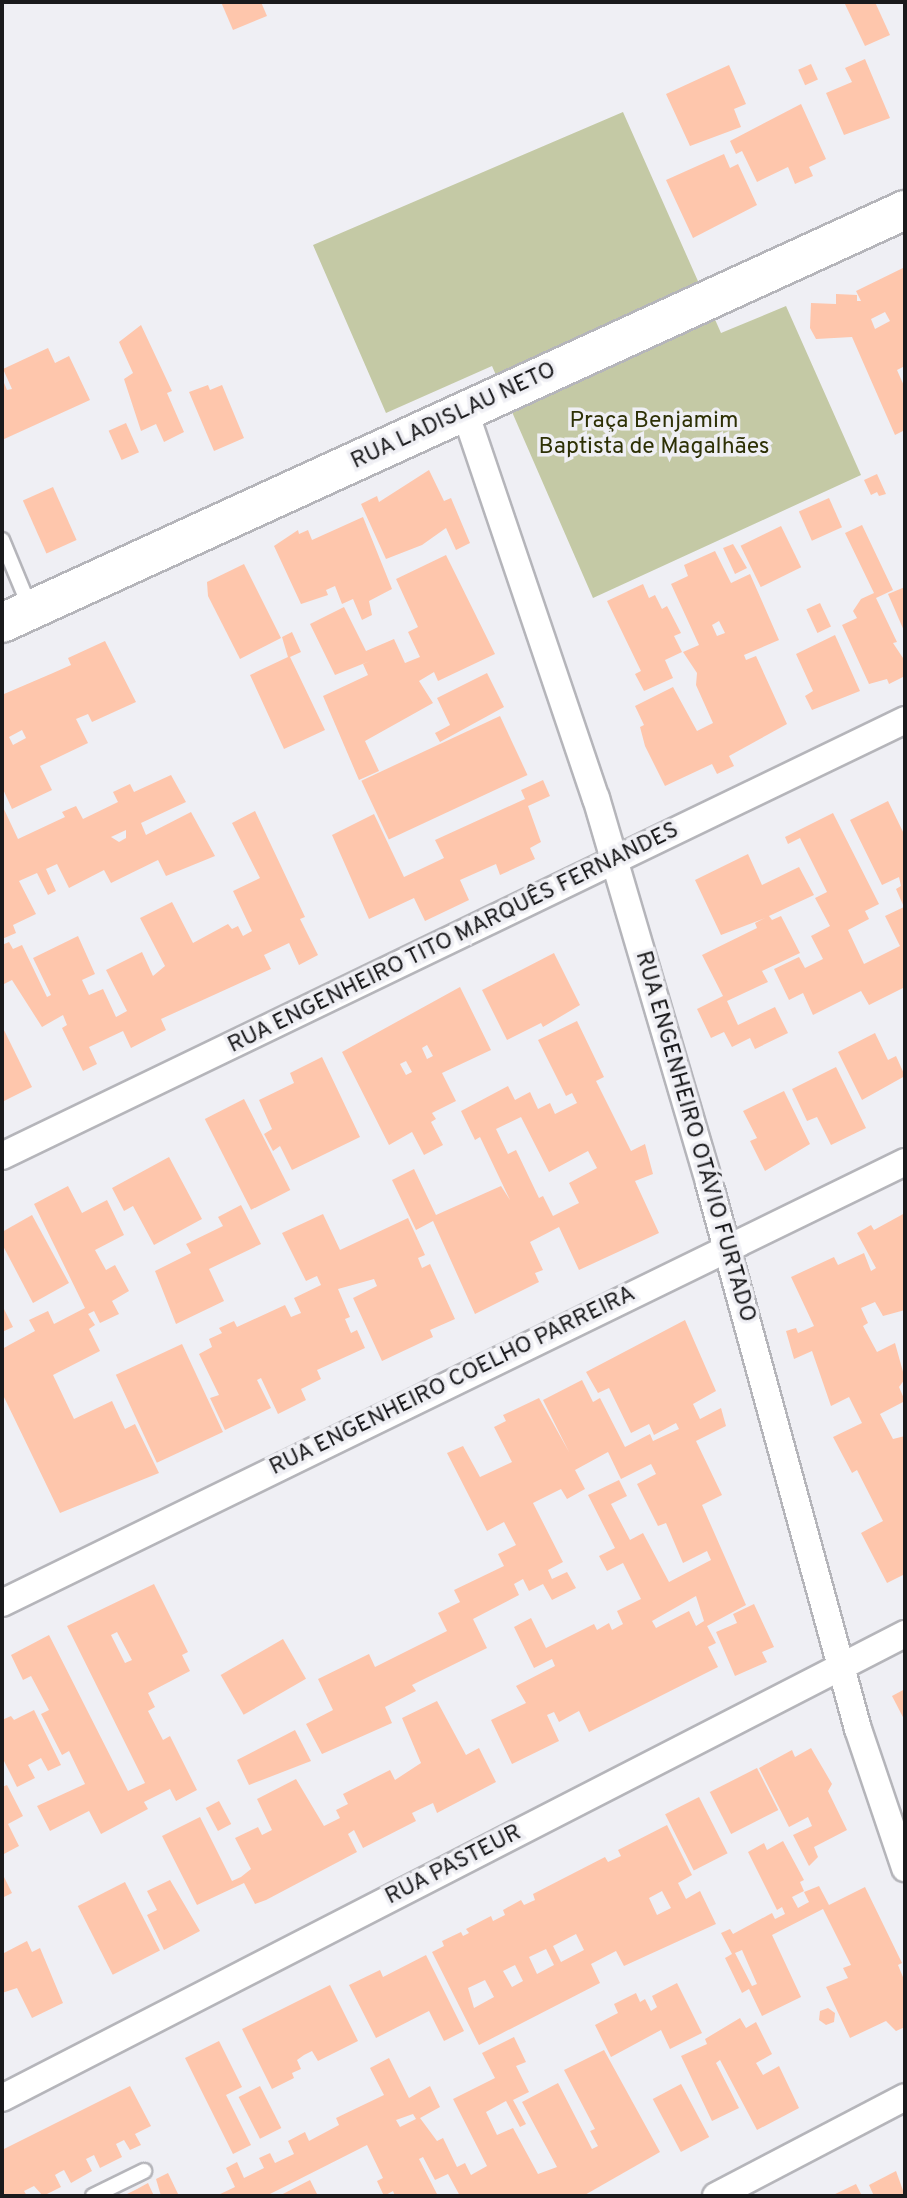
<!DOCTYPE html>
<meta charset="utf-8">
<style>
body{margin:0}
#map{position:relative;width:907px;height:2198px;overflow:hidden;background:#efeff4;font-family:Overpass,sans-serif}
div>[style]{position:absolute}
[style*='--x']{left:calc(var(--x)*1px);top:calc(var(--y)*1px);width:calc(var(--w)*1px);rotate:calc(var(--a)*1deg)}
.green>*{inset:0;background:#c4c9a5}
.building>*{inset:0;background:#fec6ac;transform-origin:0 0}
.roads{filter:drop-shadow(2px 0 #b5b5ba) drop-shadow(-2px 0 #b5b5ba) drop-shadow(0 2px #b5b5ba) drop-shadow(0 -2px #b5b5ba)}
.lane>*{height:14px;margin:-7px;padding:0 7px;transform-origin:7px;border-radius:7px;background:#fff}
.street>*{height:26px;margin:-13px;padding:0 13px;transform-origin:13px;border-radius:13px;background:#fff}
.secondary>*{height:38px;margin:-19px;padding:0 19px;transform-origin:19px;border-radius:19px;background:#fff}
span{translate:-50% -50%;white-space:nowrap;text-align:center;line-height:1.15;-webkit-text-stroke:7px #efeff4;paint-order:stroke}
.street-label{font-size:23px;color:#1a1a1c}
.park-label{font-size:23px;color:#2d3005}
.frame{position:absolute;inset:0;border:4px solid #1a1a1c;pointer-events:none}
</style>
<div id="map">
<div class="green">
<i style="clip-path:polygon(623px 112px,721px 333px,786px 306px,861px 475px,593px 598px,492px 366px,386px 413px,313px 245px)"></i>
</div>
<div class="building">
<i style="clip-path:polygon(221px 2px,261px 2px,267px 16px,233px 30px)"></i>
<i style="clip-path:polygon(844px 2px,875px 2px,890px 35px,865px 46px)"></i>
<i style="clip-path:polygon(865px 59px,890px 118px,844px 135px,826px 93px,852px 82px,845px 68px)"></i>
<i style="left:811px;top:64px;width:17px;height:14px;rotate:66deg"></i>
<i style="clip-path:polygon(729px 65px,746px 104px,734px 109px,741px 127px,690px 146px,666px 94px)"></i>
<i style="clip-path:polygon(801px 104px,826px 159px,809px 167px,813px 176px,795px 184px,788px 167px,757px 182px,742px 151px,736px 154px,730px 141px)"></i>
<i style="clip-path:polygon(724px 154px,730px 168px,738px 164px,757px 205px,693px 238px,666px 180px)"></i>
<i style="clip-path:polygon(evenodd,905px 267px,905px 366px,897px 370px,905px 388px,905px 430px,895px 435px,852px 337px,816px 339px,810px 328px,811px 303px,836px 304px,836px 294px,857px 295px,857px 301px,861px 301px,856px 291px,905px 267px,885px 312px,890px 321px,875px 329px,871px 319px,885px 312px)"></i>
<i style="clip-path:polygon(141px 325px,172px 391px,167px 393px,184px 432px,164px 442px,156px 424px,141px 431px,124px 379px,133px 373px,119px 342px)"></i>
<i style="clip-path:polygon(48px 348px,55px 363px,69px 356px,90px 400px,2px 440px,2px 378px,7px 390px,12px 389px,3px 369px)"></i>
<i style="clip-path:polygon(208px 385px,210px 390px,222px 385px,244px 438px,214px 451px,189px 392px)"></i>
<i style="left:126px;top:423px;width:32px;height:19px;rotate:66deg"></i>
<i style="clip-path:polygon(429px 470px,444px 501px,451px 498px,470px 543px,456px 550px,446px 528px,422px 545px,386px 559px,361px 504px,377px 496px,379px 502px)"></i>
<i style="clip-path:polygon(877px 474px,886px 494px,879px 496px,877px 492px,871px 495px,864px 480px)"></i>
<i style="left:53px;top:487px;width:58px;height:33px;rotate:66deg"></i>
<i style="left:829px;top:498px;width:32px;height:33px;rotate:66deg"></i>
<i style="clip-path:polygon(363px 517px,392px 589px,369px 601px,372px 615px,362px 620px,353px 599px,342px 604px,335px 586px,326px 590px,328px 595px,301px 604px,274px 546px,298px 530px,299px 534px,308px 530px,312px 540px)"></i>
<i style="clip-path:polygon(862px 525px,893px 590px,876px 598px,897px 642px,893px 643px,905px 661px,905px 676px,889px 684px,887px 679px,869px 684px,842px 625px,857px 618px,853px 611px,861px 599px,874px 593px,845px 533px)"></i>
<i style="left:781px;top:526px;width:46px;height:45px;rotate:64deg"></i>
<i style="clip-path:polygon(733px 544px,747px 568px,735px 574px,723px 548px)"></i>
<i style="clip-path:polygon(evenodd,715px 551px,731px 583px,750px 574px,779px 640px,744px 655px,746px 660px,756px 656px,787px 724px,729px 756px,734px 766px,717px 774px,712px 764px,665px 786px,645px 746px,640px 727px,644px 725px,635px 706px,673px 687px,697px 731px,713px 723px,696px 685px,697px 673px,683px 652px,699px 645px,671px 584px,688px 576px,684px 565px,715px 551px,719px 621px,725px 633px,717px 636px,712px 625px,719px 621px)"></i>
<i style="clip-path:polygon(446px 555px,495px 654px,438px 681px,434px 672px,419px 681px,433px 703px,365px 741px,379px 771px,359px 780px,323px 696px,368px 675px,363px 664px,370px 661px,335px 675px,310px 624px,344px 607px,366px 651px,394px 639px,405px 663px,420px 657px,408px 632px,418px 627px,396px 579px)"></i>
<i style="clip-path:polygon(244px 564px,281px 638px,240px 659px,208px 596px,207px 582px)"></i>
<i style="clip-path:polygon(643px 584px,649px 598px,655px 595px,662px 609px,667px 606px,681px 633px,674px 636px,682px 652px,665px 660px,673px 678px,644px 691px,635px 674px,641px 671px,607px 601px)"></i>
<i style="clip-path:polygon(905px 587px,905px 633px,888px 594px)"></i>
<i style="left:820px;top:603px;width:26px;height:15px;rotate:65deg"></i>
<i style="clip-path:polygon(292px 632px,301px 652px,290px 657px,325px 730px,284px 749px,250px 675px,288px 657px,282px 637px)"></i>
<i style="clip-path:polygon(835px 635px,860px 691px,812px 710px,805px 696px,813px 691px,796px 654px)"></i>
<i style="clip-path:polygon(evenodd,105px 641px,136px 702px,92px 722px,88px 714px,76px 719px,88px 743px,40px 766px,52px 790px,12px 809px,2px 787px,2px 689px,4px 694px,53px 673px,71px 665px,68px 658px,105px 641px,22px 730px,26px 738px,13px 745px,9px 737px,22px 730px)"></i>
<i style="clip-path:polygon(487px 673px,504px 707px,440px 742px,435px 733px,450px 725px,437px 698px)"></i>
<i style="left:500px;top:716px;width:65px;height:153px;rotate:65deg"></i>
<i style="clip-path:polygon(evenodd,171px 775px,186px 802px,141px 823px,146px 835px,191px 812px,215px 856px,166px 876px,158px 860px,111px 883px,104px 870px,69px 888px,57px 864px,46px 869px,56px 891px,48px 895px,37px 873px,19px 881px,36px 914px,13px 925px,16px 933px,2px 939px,2px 805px,18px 839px,65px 817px,62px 812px,76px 806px,83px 819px,118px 802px,113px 792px,130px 784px,134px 792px,171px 775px,126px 830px,126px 838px,119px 842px,111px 837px,126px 830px)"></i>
<i style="clip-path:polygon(543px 780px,550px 796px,528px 806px,541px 842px,530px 848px,535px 859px,500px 875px,496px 864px,460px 880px,469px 900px,425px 921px,414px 898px,369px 919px,332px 835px,374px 814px,404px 877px,444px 858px,435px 840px,525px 799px,521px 790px)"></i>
<i style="clip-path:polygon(888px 801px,905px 836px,905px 987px,869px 1005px,861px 991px,813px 1015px,803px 993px,789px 1000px,774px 969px,799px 957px,805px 968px,823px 959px,811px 936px,830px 926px,815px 898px,827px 892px,800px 838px,788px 844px,785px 837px,833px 813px,879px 904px,865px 911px,869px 919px,848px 930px,864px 964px,900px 946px,885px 916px,904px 907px,896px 889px,901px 886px,899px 877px,882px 885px,850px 820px)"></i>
<i style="clip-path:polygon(255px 811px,305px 917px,300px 919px,318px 955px,299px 965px,289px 943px,264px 955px,271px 969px,161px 1019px,166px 1030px,131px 1048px,123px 1031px,89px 1047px,97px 1064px,83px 1071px,62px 1028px,67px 1025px,63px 1015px,42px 1027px,12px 980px,2px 985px,2px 945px,9px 942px,13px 949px,22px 945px,47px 997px,51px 995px,33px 958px,78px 936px,95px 974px,82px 980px,89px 995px,103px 989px,116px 1017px,127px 1011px,106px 970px,142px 952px,153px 976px,165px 966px,140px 918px,172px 902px,193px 943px,228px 924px,232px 929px,238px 926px,243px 936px,252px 931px,233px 891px,260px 878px,232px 823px)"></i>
<i style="clip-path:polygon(748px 854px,762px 885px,799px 867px,814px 895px,769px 916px,772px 920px,781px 916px,800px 953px,762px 971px,768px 982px,727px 1001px,738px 1025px,775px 1007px,788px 1033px,755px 1049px,750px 1038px,732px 1047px,724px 1032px,711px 1038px,697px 1009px,723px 996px,702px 955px,757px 928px,755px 923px,765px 918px,721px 935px,695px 880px)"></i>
<i style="clip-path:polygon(554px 953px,580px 1005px,543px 1027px,541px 1023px,507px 1040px,482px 990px)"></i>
<i style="clip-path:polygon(evenodd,460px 987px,491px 1050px,442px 1073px,456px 1101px,432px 1113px,436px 1119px,431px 1122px,443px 1145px,424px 1155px,412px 1132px,389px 1145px,342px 1052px,460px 987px,427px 1045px,433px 1056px,427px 1059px,422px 1048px,427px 1045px,460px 987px,406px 1061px,412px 1072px,406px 1075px,400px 1064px,406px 1061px)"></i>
<i style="clip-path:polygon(evenodd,577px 1021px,604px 1077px,596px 1081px,631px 1151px,645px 1144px,653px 1174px,635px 1181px,659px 1233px,579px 1270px,559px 1227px,530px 1242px,543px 1270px,535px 1273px,539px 1282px,475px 1314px,433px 1221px,416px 1230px,392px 1180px,414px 1169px,436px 1215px,501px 1186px,510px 1200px,480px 1137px,475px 1140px,461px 1111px,508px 1086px,515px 1100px,530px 1092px,538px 1109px,550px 1103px,555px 1114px,577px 1103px,572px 1093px,566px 1096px,538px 1040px,577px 1021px,521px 1117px,549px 1172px,588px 1151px,597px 1168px,569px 1183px,579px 1203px,553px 1216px,543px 1196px,539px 1198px,516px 1150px,508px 1154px,496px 1129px,521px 1117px)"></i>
<i style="clip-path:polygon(2px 1026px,32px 1087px,2px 1102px)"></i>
<i style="clip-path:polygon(875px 1033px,888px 1060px,896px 1056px,905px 1076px,862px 1100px,838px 1052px)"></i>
<i style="clip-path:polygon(322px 1057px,360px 1137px,292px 1170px,280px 1146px,273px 1151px,264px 1134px,272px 1129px,259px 1100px,294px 1083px,290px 1073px)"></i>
<i style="clip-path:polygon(836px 1067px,866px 1128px,831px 1145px,817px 1117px,807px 1121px,792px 1089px)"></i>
<i style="clip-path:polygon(784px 1091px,810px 1144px,765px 1171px,750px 1141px,757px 1138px,743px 1111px)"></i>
<i style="left:244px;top:1099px;width:102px;height:44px;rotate:63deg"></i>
<i style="clip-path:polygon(169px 1157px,202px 1219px,154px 1245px,133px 1206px,124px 1211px,112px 1188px)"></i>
<i style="clip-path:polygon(68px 1186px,82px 1213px,107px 1200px,124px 1235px,95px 1250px,106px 1270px,115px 1265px,129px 1291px,112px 1301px,119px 1314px,100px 1323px,94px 1311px,88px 1314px,95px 1325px,89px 1329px,100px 1351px,53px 1375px,74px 1419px,112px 1401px,125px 1429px,135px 1424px,159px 1473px,60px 1513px,2px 1393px,2px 1349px,35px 1331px,29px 1320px,48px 1311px,54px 1324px,85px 1308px,34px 1204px)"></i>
<i style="clip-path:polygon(241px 1205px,261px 1244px,209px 1269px,224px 1301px,176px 1324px,155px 1271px,191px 1253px,186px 1244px,223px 1226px,218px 1217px)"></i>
<i style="clip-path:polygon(905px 1213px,905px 1310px,883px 1316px,875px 1302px,861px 1308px,868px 1323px,863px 1326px,877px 1352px,895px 1343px,905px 1379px,899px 1387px,905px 1401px,880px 1414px,893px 1439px,905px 1436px,905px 1574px,887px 1583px,861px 1533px,883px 1521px,857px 1470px,852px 1473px,833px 1437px,862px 1423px,849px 1397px,831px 1406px,812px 1351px,794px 1359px,786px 1331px,796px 1328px,798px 1333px,814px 1326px,791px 1277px,834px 1257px,838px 1265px,864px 1253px,871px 1271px,876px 1268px,857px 1233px,871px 1225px,874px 1230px)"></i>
<i style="clip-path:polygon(323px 1214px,340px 1250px,408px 1218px,425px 1255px,418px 1258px,422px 1268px,430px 1264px,455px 1319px,430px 1330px,433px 1337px,382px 1361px,353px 1298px,377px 1286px,374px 1279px,338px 1289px,350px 1317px,345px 1319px,351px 1333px,357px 1330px,365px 1348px,317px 1370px,321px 1379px,301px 1389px,306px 1400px,278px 1414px,261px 1378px,257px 1380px,271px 1408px,225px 1430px,210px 1398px,219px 1395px,199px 1354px,212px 1347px,209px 1339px,222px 1333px,219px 1328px,234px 1321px,237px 1327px,285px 1305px,291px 1317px,301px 1313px,294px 1298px,321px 1285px,317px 1276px,306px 1281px,282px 1233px)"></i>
<i style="clip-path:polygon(32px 1215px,69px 1283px,33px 1303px,2px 1244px,2px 1232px)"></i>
<i style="clip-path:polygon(2px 1305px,13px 1327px,2px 1332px)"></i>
<i style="clip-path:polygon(evenodd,685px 1320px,716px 1391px,693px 1404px,700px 1419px,721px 1408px,726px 1426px,696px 1441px,722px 1495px,702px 1505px,746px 1605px,707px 1626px,716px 1643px,708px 1647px,718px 1667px,589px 1732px,579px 1711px,559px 1722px,554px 1712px,547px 1715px,559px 1741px,512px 1764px,491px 1720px,526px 1703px,516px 1686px,555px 1666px,552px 1659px,534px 1668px,514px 1627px,531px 1618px,546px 1648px,594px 1624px,597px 1630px,609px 1623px,612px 1630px,623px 1624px,617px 1611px,641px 1599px,623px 1563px,607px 1571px,599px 1556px,615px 1548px,588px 1495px,619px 1480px,627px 1496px,611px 1504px,630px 1540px,643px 1533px,669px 1582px,711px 1560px,707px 1551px,683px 1563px,666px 1523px,658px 1526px,637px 1484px,656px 1474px,651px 1464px,621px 1479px,608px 1452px,575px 1470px,585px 1489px,567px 1499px,561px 1489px,533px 1503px,563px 1562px,548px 1570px,552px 1579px,567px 1572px,576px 1588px,552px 1600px,543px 1584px,529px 1591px,523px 1579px,514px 1584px,519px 1595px,473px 1619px,487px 1648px,412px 1685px,416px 1691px,385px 1707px,392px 1723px,322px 1754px,306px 1724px,333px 1710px,318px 1679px,369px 1654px,375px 1667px,447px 1631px,438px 1613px,460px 1602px,454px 1590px,504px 1566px,498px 1554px,516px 1545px,504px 1522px,487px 1531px,447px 1453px,463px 1446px,480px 1477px,512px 1462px,494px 1427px,506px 1421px,503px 1415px,539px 1398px,569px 1452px,543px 1400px,582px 1380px,593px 1402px,600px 1398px,625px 1447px,650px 1434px,653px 1441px,679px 1429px,676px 1423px,654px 1435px,649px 1424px,631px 1433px,609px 1388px,598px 1393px,586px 1372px,685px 1320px,696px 1596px,704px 1621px,696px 1626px,689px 1611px,656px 1628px,652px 1621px,696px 1596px)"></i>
<i style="left:182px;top:1344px;width:97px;height:73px;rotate:65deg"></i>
<i style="clip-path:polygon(evenodd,154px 1584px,188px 1652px,182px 1655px,190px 1671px,148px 1693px,155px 1707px,148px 1711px,163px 1740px,170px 1736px,197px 1790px,176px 1801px,170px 1789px,144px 1802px,148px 1809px,101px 1834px,89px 1811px,50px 1831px,37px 1806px,85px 1784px,69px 1751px,62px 1755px,41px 1714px,49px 1710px,31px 1676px,23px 1680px,11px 1655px,49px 1635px,128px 1791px,145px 1783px,67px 1626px,154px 1584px,117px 1632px,132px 1660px,125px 1663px,111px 1635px,117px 1632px)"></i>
<i style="clip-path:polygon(754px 1604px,774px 1647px,762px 1652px,767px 1662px,735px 1676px,716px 1632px,737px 1623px,733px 1614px)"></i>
<i style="left:283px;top:1639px;width:46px;height:72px;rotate:60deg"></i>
<i style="clip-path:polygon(905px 1689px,905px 1721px,892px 1696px)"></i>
<i style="clip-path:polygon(437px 1701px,466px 1755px,479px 1748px,496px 1782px,437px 1813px,433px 1803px,412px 1813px,416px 1821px,363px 1848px,354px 1830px,348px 1834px,357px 1852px,266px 1900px,255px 1904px,244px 1883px,197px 1905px,162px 1836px,200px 1817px,232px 1881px,241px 1877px,251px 1869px,235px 1838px,258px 1827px,262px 1835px,272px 1830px,257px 1799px,296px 1779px,324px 1826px,340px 1818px,336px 1810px,348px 1804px,343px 1794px,390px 1770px,395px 1780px,421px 1763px,402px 1718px)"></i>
<i style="clip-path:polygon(34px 1710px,61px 1765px,48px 1771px,41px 1758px,28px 1765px,35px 1778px,17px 1787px,2px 1757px,2px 1720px,11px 1716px,14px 1720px)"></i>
<i style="clip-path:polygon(295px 1730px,311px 1761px,249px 1785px,237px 1760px)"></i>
<i style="clip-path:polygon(811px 1748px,832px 1784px,828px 1791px,847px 1830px,814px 1847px,818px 1857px,809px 1866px,793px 1835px,812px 1826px,808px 1817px,789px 1827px,759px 1768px,792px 1750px,795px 1757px)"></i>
<i style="left:757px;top:1768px;width:47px;height:53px;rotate:63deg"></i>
<i style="clip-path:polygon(7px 1785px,23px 1816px,8px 1824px,19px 1846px,2px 1855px,2px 1787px)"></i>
<i style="left:699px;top:1797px;width:63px;height:38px;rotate:63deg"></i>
<i style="left:219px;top:1801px;width:26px;height:15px;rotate:62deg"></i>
<i style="clip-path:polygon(evenodd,667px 1825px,692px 1875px,678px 1883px,686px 1899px,700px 1891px,716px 1924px,624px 1966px,616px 1951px,591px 1964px,600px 1983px,479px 2045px,432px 1952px,444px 1946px,442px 1941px,461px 1932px,463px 1936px,469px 1933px,466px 1929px,491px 1916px,493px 1921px,505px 1915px,503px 1910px,521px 1900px,524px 1905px,535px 1900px,533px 1894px,605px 1857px,608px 1862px,621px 1856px,618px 1850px,667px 1825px,662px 1891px,671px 1908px,657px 1915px,649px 1898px,662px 1891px,667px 1825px,576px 1934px,584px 1950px,561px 1962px,553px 1946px,576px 1934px,667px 1825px,546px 1949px,554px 1965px,537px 1974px,529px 1957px,546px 1949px,667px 1825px,515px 1965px,523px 1981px,512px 1987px,503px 1971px,515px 1965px,667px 1825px,485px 1980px,494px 1997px,474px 2008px,468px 1988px,485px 1980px)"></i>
<i style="clip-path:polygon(evenodd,783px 1841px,804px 1880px,800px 1882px,804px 1891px,792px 1897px,798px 1908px,809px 1902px,804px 1892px,819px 1886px,829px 1905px,865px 1887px,902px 1963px,898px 1965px,905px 1982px,905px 2027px,896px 2031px,886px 2021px,850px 2038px,826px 1987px,848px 1978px,843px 1968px,851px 1965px,823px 1909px,772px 1935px,801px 1997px,762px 2016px,749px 1989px,742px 1993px,725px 1958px,732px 1954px,721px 1933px,730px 1929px,733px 1934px,772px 1913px,775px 1919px,785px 1914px,782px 1907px,777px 1910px,748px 1852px,764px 1843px,767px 1850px,783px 1841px,742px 1950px,757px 1984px,752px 1986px,735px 1953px,742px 1950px)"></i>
<i style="clip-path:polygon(2px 1873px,12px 1893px,2px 1898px)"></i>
<i style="clip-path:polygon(170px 1880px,200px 1931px,164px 1950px,147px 1915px,157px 1910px,147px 1891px)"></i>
<i style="left:125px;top:1882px;width:77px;height:53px;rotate:63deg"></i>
<i style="clip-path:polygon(27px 1941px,32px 1952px,40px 1948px,63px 2003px,32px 2018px,17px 1988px,2px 1993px,2px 1949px,4px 1953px)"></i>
<i style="clip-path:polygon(426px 1955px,464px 2031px,444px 2041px,429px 2011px,376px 2038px,349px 1985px,380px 1970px,383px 1977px)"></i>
<i style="clip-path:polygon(677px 1983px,702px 2033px,670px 2049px,661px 2030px,611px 2057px,595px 2025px,618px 2013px,614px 2004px,636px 1993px,640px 2002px,645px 1999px,651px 2011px,657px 2007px,652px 1996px)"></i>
<i style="clip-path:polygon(330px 1985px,358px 2041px,318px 2061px,312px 2051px,304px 2055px,297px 2060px,301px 2069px,292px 2073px,294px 2078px,272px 2089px,242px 2029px)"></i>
<i style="clip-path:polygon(828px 2008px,835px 2013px,834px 2022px,826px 2025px,819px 2020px,820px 2011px)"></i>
<i style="clip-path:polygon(740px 2018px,746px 2028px,756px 2022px,772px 2054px,756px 2063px,763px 2075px,779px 2066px,799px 2108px,757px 2130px,720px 2060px,716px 2063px,739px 2108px,712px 2121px,681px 2056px,707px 2044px,705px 2039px)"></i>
<i style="clip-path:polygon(evenodd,514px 2037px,526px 2062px,516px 2066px,529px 2092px,513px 2100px,526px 2124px,520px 2127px,506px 2101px,486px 2112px,497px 2135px,513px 2128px,538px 2174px,557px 2167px,522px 2102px,558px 2083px,592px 2149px,598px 2146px,590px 2131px,595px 2129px,564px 2070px,604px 2050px,660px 2152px,583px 2196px,460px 2196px,448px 2174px,435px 2180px,423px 2157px,419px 2159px,438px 2196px,395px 2196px,393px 2191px,384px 2196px,377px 2181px,383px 2178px,367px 2145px,266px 2196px,216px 2196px,235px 2187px,226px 2168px,237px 2162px,244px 2178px,264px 2168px,259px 2158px,270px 2153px,275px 2163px,294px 2154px,288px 2141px,305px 2132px,309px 2141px,339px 2125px,336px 2118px,384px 2095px,370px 2068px,389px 2058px,409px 2098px,430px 2086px,440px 2107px,420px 2118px,437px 2141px,443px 2138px,457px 2167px,465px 2163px,471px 2175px,487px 2166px,453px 2099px,495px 2078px,482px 2053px,514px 2037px,413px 2114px,416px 2119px,400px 2127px,396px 2120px,413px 2114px)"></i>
<i style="clip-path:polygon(219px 2041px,242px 2087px,226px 2095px,251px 2145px,233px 2154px,185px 2058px)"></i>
<i style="left:681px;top:2084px;width:60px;height:32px;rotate:62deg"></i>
<i style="clip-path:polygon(130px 2086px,151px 2126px,135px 2134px,141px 2145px,130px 2150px,124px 2140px,116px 2144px,122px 2157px,100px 2168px,94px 2155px,86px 2159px,92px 2171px,71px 2183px,64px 2170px,60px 2172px,55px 2175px,61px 2187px,43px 2196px,34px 2186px,24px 2191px,27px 2196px,2px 2196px,2px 2150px)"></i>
<i style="left:260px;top:2086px;width:47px;height:24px;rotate:63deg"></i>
<i style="clip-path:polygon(896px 2171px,905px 2196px,874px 2196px,869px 2185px)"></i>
<i style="clip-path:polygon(168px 2173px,179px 2196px,161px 2196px,156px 2179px)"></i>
<i style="clip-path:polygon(310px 2180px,318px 2196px,279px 2196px)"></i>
<i style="clip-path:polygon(148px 2183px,154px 2196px,123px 2196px,137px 2189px)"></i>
<i style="clip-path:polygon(856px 2184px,862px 2196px,831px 2196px)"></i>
</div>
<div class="roads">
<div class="lane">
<i style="--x:2;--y:540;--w:76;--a:67.5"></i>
<i style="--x:93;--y:2196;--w:57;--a:-26.1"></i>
</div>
<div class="street">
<i style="--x:465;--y:412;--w:408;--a:71.3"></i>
<i style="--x:596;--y:798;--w:401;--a:73.6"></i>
<i style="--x:709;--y:1183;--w:566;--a:74.74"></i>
<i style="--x:858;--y:1729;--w:147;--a:71.3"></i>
<i style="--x:2;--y:1156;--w:1003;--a:-25.77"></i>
<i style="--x:2;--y:1603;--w:1005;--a:-26.03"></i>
<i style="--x:2;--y:2098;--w:1015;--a:-27.2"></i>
<i style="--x:716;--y:2196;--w:213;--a:-27.6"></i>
</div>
<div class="secondary">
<i style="--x:2;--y:623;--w:993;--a:-24.58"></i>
</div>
</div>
<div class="street-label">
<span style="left:454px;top:417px;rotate:-25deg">RUA LADISLAU NETO</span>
<span style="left:454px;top:939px;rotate:-26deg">RUA ENGENHEIRO TITO MARQUÊS FERNANDES</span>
<span style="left:694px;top:1137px;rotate:74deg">RUA ENGENHEIRO OTÁVIO FURTADO</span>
<span style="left:453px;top:1382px;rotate:-26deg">RUA ENGENHEIRO COELHO PARREIRA</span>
<span style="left:454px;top:1866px;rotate:-27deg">RUA PASTEUR</span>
</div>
<div class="park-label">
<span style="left:654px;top:435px">Praça Benjamim<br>Baptista de Magalhães</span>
</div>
<div class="frame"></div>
</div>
